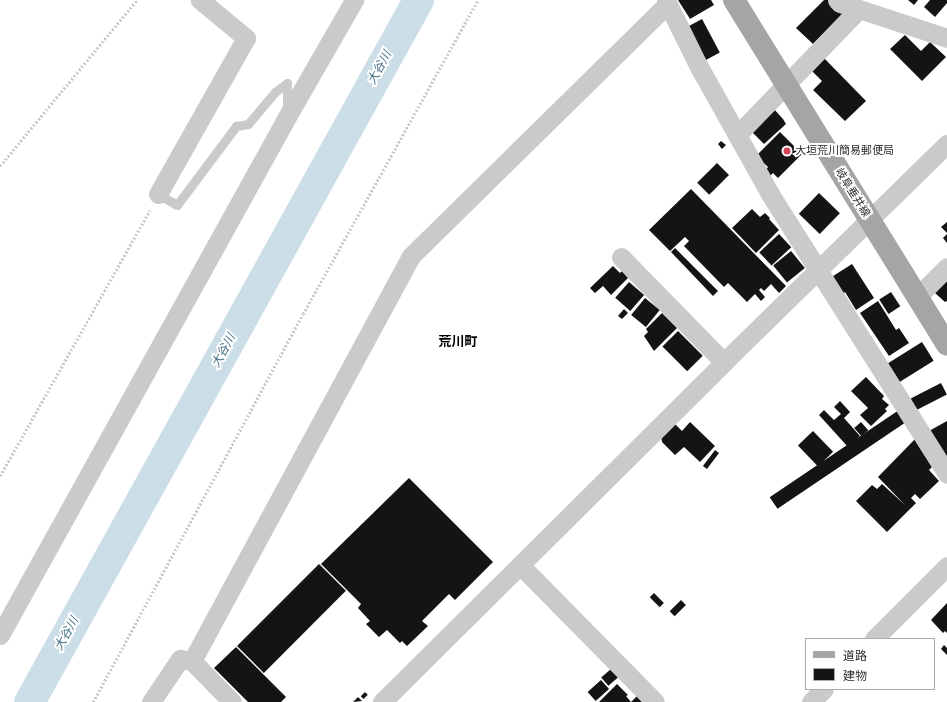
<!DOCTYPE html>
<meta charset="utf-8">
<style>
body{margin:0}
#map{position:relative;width:947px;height:702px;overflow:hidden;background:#fff;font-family:"Varela Round","Noto Sans JP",sans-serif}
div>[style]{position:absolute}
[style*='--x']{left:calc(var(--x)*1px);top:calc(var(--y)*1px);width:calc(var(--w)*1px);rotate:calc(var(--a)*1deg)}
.river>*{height:31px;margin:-15.5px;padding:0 15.5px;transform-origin:15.5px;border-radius:15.5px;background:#cbdee7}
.building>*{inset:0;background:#141414;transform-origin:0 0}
.path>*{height:2.5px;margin-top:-1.25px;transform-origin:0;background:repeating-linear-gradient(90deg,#cacaca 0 2px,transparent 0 4px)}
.lane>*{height:9px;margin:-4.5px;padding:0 4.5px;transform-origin:4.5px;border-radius:4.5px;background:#cacaca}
.street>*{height:19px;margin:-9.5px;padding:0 9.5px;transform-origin:9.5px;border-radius:9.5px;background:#cacaca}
.primary>*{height:22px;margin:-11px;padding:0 11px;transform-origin:11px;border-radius:11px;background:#a5a5a5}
.dots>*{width:11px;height:11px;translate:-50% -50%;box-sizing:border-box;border:2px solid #fff;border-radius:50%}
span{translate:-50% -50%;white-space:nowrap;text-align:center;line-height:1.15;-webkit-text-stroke:4px #fff;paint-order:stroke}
.poi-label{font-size:11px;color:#2d2d2d}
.left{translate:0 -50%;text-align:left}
.street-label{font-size:11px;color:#2d2d2d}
.water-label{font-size:12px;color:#457085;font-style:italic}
.quarter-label{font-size:13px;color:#000;font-weight:700}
.legend{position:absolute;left:805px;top:638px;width:130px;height:52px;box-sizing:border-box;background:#fff;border:1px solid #ababab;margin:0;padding:5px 7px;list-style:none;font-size:12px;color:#2d2d2d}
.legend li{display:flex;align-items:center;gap:8px;height:20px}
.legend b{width:20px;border:1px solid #ababab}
</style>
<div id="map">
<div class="river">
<i style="--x:29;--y:702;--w:803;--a:-61.01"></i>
</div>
<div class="building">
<i style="clip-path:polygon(678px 0,711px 0,714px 5px,690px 19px)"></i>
<i style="clip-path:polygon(824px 0,830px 0,843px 13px,813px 44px,796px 28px)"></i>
<i style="clip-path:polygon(908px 0,918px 0,914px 5px)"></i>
<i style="clip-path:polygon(930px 0,947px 0,947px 3px,935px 17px,924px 7px)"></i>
<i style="left:702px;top:19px;width:38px;height:19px;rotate:62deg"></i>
<i style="clip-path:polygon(905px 35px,921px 51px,930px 42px,946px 57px,922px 81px,890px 49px)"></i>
<i style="clip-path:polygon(823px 57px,866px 101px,845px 121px,813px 90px,822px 81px,811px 70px)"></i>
<i style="clip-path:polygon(773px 108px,783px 119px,786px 124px,764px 144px,751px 131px)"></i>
<i style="clip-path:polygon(780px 132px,802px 154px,778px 178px,773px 173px,769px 177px,764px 172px,768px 167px,756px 156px)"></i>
<i style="clip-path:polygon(721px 141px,726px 145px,722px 149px,718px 144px)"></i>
<i style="left:717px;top:163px;width:17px;height:28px;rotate:45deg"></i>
<i style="clip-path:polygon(691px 189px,786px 286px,779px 293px,771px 284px,764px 291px,761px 288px,759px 290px,765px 297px,761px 301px,755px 294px,747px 302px,728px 283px,724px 287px,684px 246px,689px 241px,685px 237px,670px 251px,649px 230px)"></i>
<i style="left:819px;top:193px;width:29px;height:29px;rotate:44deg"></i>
<i style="clip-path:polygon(752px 209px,760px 217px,765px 213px,770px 218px,769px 219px,779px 230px,756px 253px,732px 228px)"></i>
<i style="clip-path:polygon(947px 222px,947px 233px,941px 227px)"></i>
<i style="left:779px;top:234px;width:18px;height:27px;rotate:47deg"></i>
<i style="clip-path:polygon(947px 234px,947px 243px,943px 238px)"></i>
<i style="clip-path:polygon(675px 248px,718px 291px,713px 296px,671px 252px)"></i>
<i style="left:791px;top:251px;width:22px;height:23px;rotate:51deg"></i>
<i style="clip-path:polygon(852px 264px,874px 298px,856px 310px,845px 292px,841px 295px,830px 278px)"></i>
<i style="clip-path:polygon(613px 266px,620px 273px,622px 271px,628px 278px,611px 295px,603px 286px,595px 293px,590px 288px)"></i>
<i style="clip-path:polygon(947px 278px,947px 301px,945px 302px,935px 293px)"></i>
<i style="left:629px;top:282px;width:20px;height:21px;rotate:41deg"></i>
<i style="left:891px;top:292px;width:17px;height:14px;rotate:57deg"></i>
<i style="left:645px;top:298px;width:19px;height:22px;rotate:39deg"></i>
<i style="clip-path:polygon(878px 301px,896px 330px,899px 328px,909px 343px,889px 356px,860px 313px)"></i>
<i style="clip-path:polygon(624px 309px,628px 313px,622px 319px,618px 316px)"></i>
<i style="clip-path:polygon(662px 313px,677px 328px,654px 351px,644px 336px,648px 332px,646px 329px)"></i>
<i style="left:678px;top:331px;width:35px;height:22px;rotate:45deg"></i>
<i style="left:922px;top:342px;width:22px;height:42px;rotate:58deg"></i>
<i style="clip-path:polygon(866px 377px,884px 396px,882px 399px,889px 405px,885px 409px,887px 411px,871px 426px,860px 415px,868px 408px,851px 391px)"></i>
<i style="left:941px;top:383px;width:13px;height:34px;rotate:63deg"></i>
<i style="clip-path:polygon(840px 401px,850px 412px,844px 418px,860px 436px,848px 447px,819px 415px,824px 410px,834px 420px,841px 414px,834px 407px)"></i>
<i style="left:899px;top:410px;width:14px;height:156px;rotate:56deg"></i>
<i style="clip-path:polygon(947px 421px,947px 461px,929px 431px)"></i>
<i style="clip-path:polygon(690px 422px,715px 446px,700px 462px,684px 447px,675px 455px,662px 442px,661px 435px,674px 423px,682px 431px)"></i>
<i style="left:861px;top:422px;width:11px;height:9px;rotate:49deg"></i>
<i style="left:813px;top:431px;width:29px;height:21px;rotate:46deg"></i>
<i style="clip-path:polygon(916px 438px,933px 466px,929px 470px,939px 481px,920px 499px,915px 494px,911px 498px,916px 503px,887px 532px,856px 501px,872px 485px,877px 489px,882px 484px,905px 505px,878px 477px)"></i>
<i style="left:715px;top:450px;width:5px;height:20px;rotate:37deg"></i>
<i style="clip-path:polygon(409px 478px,493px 562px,455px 600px,449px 594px,422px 621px,428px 626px,407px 646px,402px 641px,400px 643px,387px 630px,379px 637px,366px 624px,370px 621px,358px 608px,361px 604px,321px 564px)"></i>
<i style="left:319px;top:564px;width:38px;height:116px;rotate:45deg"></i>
<i style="left:654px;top:593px;width:14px;height:6px;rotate:45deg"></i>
<i style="left:681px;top:600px;width:7px;height:16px;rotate:45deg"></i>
<i style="clip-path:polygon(947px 603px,947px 633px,945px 631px,943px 633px,931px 620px)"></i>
<i style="clip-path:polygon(944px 645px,947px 648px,947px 655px,941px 649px)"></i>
<i style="clip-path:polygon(236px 647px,286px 697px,281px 702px,248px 702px,214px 668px)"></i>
<i style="left:611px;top:669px;width:11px;height:13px;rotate:49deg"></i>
<i style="left:601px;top:680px;width:12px;height:18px;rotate:48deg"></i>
<i style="clip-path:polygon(617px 684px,628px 695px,626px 696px,631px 702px,638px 695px,644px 702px,599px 702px)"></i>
<i style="left:365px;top:692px;width:4px;height:6px;rotate:45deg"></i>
<i style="clip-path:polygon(358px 697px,362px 701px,353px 702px)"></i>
</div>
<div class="path">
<i style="--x:0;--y:166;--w:215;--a:-50.5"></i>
<i style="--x:0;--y:476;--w:305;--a:-60.6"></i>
<i style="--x:93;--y:702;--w:441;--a:-61.6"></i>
<i style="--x:303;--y:314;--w:359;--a:-60.9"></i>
</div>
<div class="lane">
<i style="--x:158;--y:194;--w:22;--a:30"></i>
<i style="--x:177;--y:205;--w:99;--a:-53.2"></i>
<i style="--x:236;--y:126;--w:12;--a:-9"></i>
<i style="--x:248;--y:124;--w:42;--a:-49.8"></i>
<i style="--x:275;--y:92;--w:15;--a:-37"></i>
<i style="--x:287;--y:83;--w:19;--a:90"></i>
<i style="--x:287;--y:102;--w:8;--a:50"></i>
</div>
<div class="street">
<i style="--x:666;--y:0;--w:72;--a:63.8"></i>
<i style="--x:698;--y:65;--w:148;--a:60.8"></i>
<i style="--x:770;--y:194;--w:331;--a:57.7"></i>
<i style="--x:837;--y:0;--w:4;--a:45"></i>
<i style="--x:840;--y:3;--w:20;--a:18"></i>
<i style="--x:737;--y:135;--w:175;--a:-45.9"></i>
<i style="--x:859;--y:9;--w:93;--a:18.2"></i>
<i style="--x:158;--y:194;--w:179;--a:-60.6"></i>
<i style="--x:246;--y:38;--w:60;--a:-140.4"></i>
<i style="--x:621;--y:257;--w:147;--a:45.6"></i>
<i style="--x:917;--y:297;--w:42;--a:-45"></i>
<i style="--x:520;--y:565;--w:192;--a:45.4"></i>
<i style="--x:0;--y:635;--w:602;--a:-61.01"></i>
<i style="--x:292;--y:108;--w:125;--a:-60.1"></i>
<i style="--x:874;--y:639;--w:103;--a:-45"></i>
<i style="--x:192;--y:661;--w:57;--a:45.7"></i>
<i style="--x:151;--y:702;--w:52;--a:-56"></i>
<i style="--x:180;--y:659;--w:12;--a:9"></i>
<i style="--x:192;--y:661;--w:460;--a:-61.6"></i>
<i style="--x:411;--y:256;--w:359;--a:-44.5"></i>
<i style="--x:382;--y:702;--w:482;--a:-44.8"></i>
<i style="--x:724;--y:362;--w:312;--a:-44.4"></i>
<i style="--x:811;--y:702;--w:18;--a:-45"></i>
</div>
<div class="primary">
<i style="--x:734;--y:0;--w:405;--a:58.3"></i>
</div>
<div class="dots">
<i style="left:787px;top:151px;background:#d04456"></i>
</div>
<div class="poi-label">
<span class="left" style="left:795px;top:151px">大垣荒川簡易郵便局</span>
</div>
<div class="street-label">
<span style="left:852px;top:193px;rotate:58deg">岐阜垂井線</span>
</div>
<div class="water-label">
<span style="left:380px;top:68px;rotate:-61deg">大谷川</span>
<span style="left:224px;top:351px;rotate:-61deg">大谷川</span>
<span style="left:67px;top:634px;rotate:-61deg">大谷川</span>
</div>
<div class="quarter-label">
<span style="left:458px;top:342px">荒川町</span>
</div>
<ul class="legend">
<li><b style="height:5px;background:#a5a5a5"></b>道路</li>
<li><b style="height:11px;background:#141414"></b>建物</li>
</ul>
</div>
